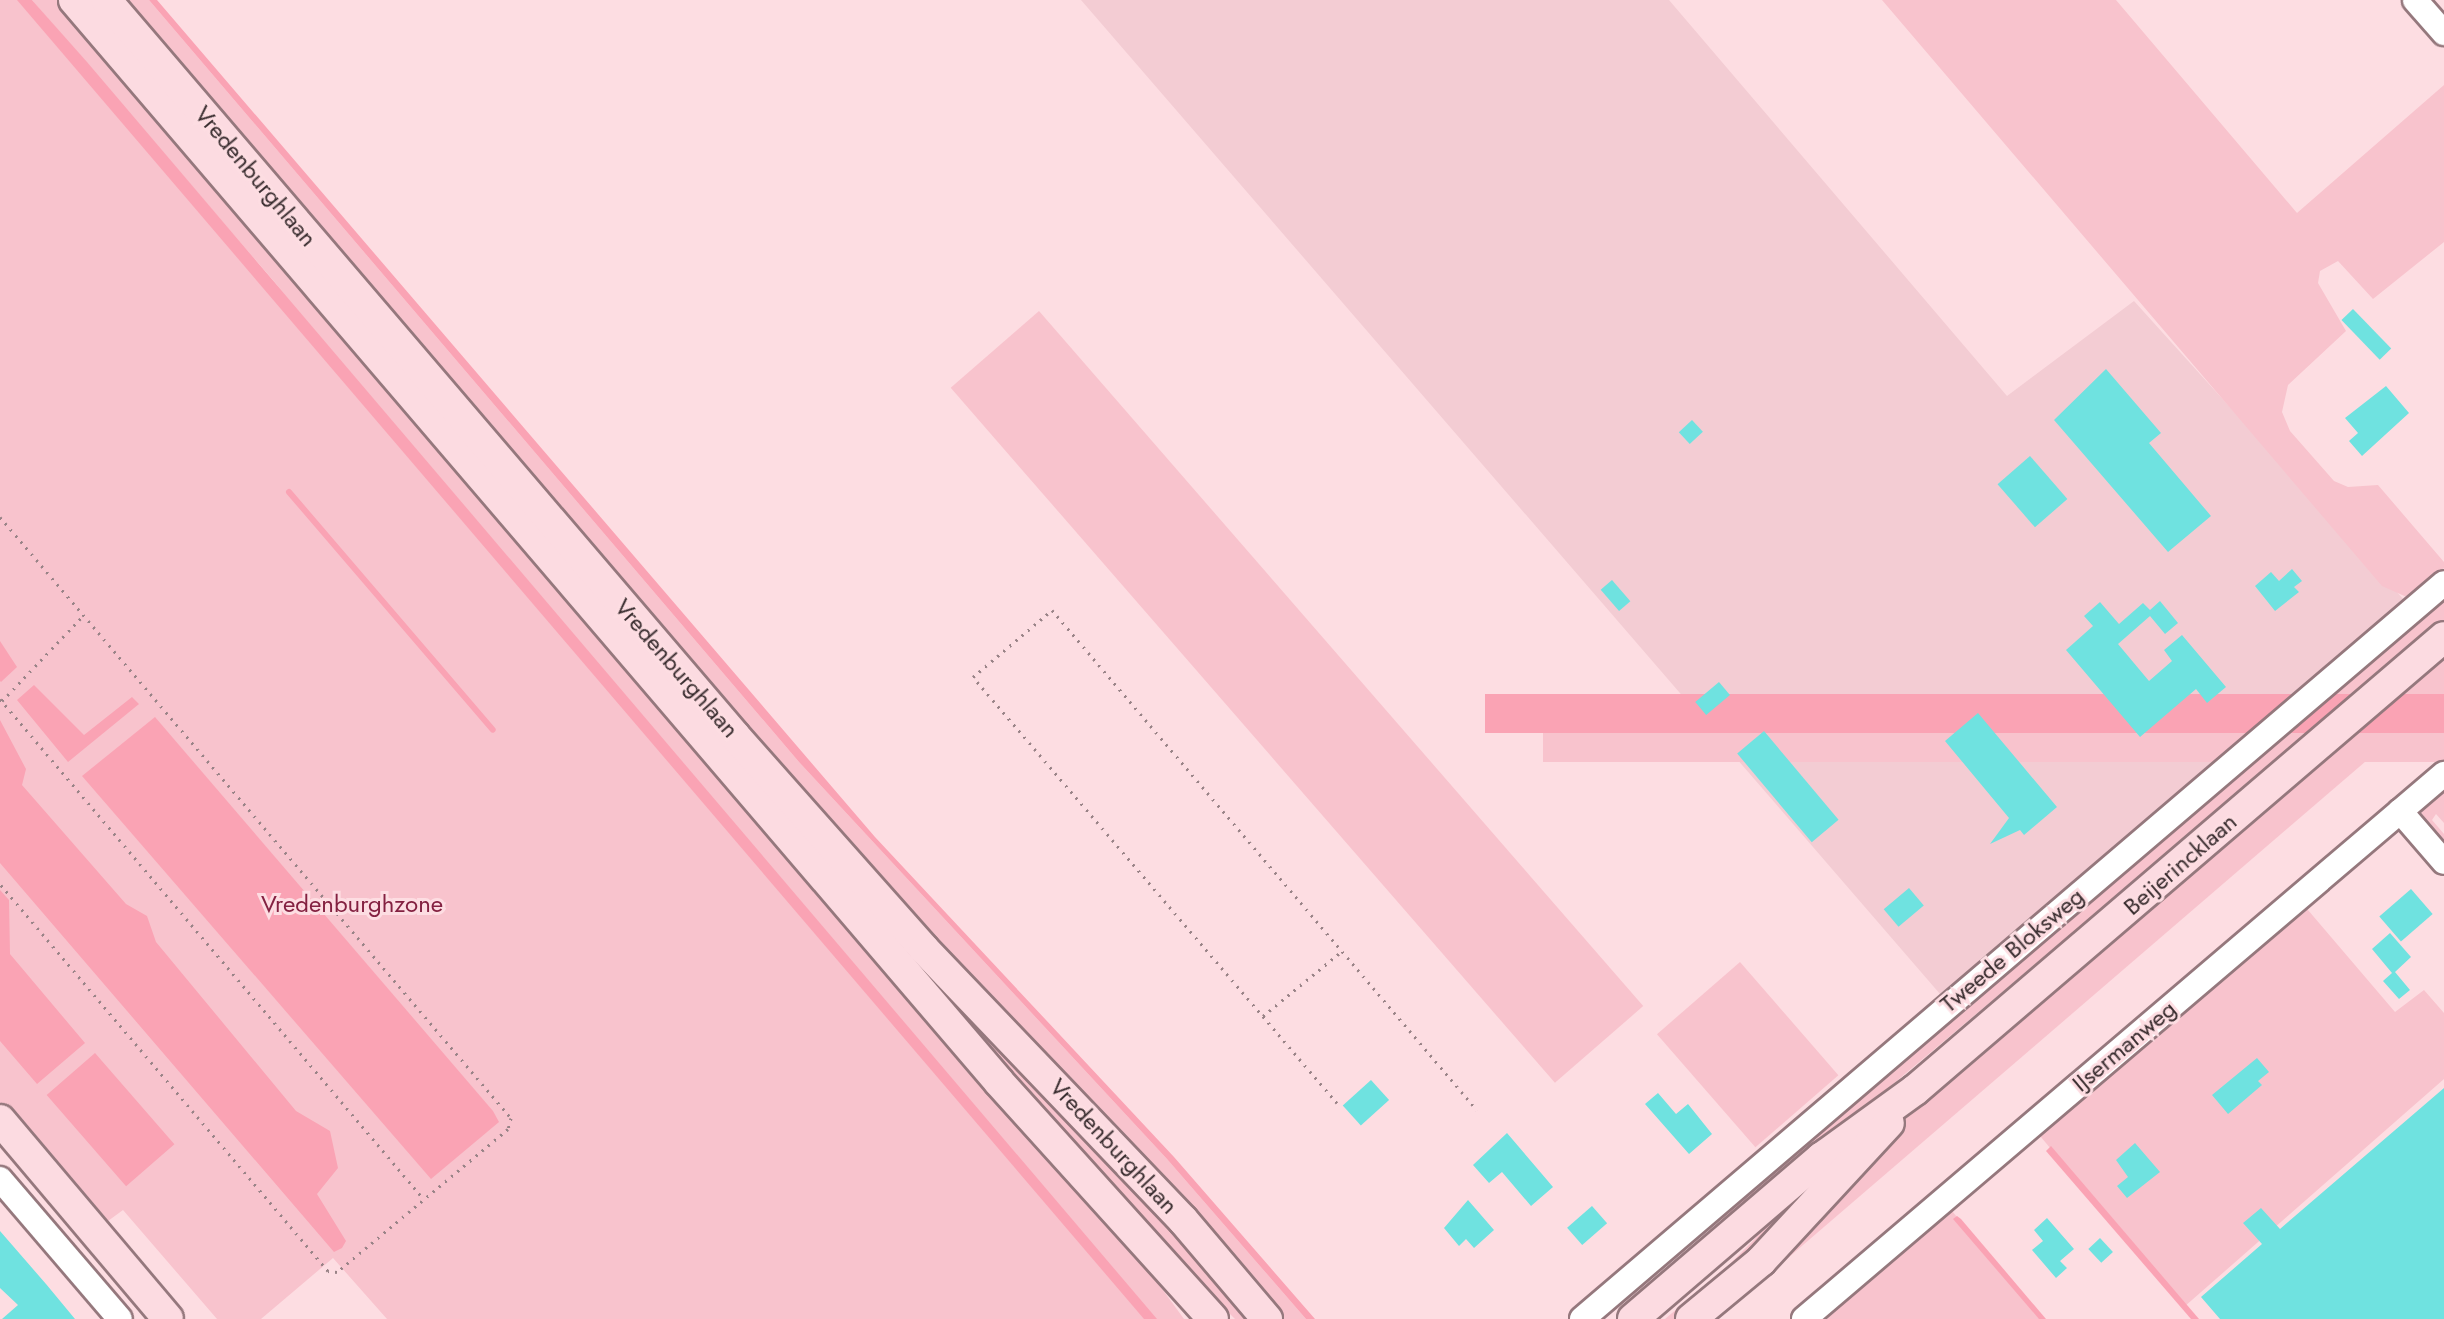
<!DOCTYPE html>
<style>
body{margin:0}
#map{position:relative;width:2444px;height:1319px;overflow:hidden;background:#fddde2;font-family:Jost,sans-serif}
div>[style]{position:absolute}
[style*='--x']{left:calc(var(--x)*1px);top:calc(var(--y)*1px);width:calc(var(--w)*1px);rotate:calc(var(--a)*1deg)}
.built>*{inset:0;background:#f3ccd3}
.green>*{inset:0;background:#f8c3cd;transform-origin:0 0}
.water>*{inset:0;background:#faa3b4;transform-origin:0 0}
.stream>*{height:6px;margin:-3px;padding:0 3px;transform-origin:3px;border-radius:3px;background:#faa3b4}
.building>*{inset:0;background:#6fe2e0;transform-origin:0 0}
.path>*{height:3px;margin-top:-1.5px;transform-origin:0;background:repeating-linear-gradient(90deg,#998387 0 2px,transparent 0 8px)}
.roads{filter:drop-shadow(2px 0 #95787d) drop-shadow(-2px 0 #95787d) drop-shadow(0 2px #95787d) drop-shadow(0 -2px #95787d)}
.minor>*{height:24px;margin:-12px;padding:0 12px;transform-origin:12px;border-radius:12px;background:#fff}
.major>*{height:30px;margin:-15px;padding:0 15px;transform-origin:15px;border-radius:15px;background:#fcdbe1}
span{translate:-50% -50%;white-space:nowrap;text-align:center;line-height:1.15;-webkit-text-stroke:6px #fddde2;paint-order:stroke}
.street-label{font-size:24px;color:#382c2e}
.park-label{font-size:24px;color:#842141}
</style>
<div id="map">
<div class="built">
<i style="clip-path:polygon(1081px 0,1669px 0,2007px 396px,2134px 301px,2414px 611px,1940px 994px)"></i>
</div>
<div class="green">
<i style="clip-path:polygon(0 0,24px 0,284px 293px,32px 0,69px 0,1117px 1227px,1184px 1319px,387px 1319px,333px 1258px,261px 1319px,217px 1319px,123px 1210px,108px 1221px,99px 1219px,0 1103px)"></i>
<i style="clip-path:polygon(113px 0,149px 0,799px 762px,1167px 1159px,1306px 1319px,1273px 1319px,928px 944px)"></i>
<i style="clip-path:polygon(1882px 0,2116px 0,2297px 213px,2444px 85px,2444px 242px,2373px 299px,2338px 261px,2320px 271px,2318px 283px,2346px 331px,2288px 385px,2282px 412px,2290px 431px,2334px 481px,2348px 487px,2378px 485px,2444px 562px,2444px 568px,2409px 598px,2382px 586px)"></i>
<i style="left:1039px;top:311px;width:921px;height:117px;rotate:49deg"></i>
<i style="clip-path:polygon(570px 553px,1259px 1319px,1235px 1319px,1089px 1172px)"></i>
<i style="clip-path:polygon(2444px 594px,2444px 620px,1785px 1175px,1721px 1220px,1716px 1214px)"></i>
<i style="clip-path:polygon(2444px 659px,2444px 694px,1717px 1319px,1705px 1319px,1918px 1105px)"></i>
<i style="left:2444px;top:733px;width:29px;height:901px;rotate:90deg"></i>
<i style="clip-path:polygon(2444px 782px,2444px 823px,2436px 814px,2432px 820px,2444px 834px,2444px 850px,2421px 812px)"></i>
<i style="clip-path:polygon(2302px 903px,2395px 1012px,2424px 990px,2444px 1013px,2444px 1079px,2184px 1307px,2035px 1130px)"></i>
<i style="left:1740px;top:962px;width:150px;height:110px;rotate:49deg"></i>
<i style="clip-path:polygon(1846px 1147px,1773px 1230px,1674px 1319px,1665px 1319px,1731px 1263px)"></i>
<i style="clip-path:polygon(1947px 1205px,2042px 1319px,1827px 1319px)"></i>
</div>
<div class="water">
<i style="clip-path:polygon(17px 0,32px 0,87px 62px,1157px 1319px,1144px 1319px)"></i>
<i style="clip-path:polygon(149px 0,157px 0,875px 837px,1174px 1157px,1315px 1319px,1306px 1319px,1167px 1159px,799px 762px)"></i>
<i style="clip-path:polygon(0 641px,17px 667px,1px 682px,0 681px)"></i>
<i style="clip-path:polygon(34px 685px,84px 735px,132px 697px,139px 704px,68px 762px,17px 700px)"></i>
<i style="left:2444px;top:694px;width:39px;height:959px;rotate:90deg"></i>
<i style="clip-path:polygon(155px 717px,493px 1111px,499px 1122px,431px 1179px,82px 776px)"></i>
<i style="clip-path:polygon(0 720px,26px 769px,22px 785px,126px 904px,147px 916px,156px 942px,296px 1111px,330px 1131px,338px 1168px,317px 1194px,346px 1241px,342px 1248px,334px 1252px,0 863px)"></i>
<i style="clip-path:polygon(0 890px,9px 900px,10px 954px,85px 1043px,37px 1084px,0 1041px)"></i>
<i style="left:95px;top:1053px;width:121px;height:64px;rotate:49deg"></i>
<i style="clip-path:polygon(2051px 1146px,2199px 1319px,2191px 1319px,2046px 1151px)"></i>
<i style="clip-path:polygon(1957px 1216px,1961px 1219px,2046px 1319px,2039px 1319px,1953px 1219px)"></i>
</div>
<div class="stream">
<i style="--x:289;--y:492;--w:313;--a:49.4"></i>
</div>
<div class="building">
<i style="left:2353px;top:309px;width:55px;height:16px;rotate:46deg"></i>
<i style="clip-path:polygon(2106px 369px,2161px 433px,2149px 443px,2211px 516px,2168px 552px,2054px 420px)"></i>
<i style="clip-path:polygon(2386px 386px,2409px 413px,2362px 456px,2349px 441px,2358px 433px,2345px 418px)"></i>
<i style="left:1692px;top:420px;width:16px;height:18px;rotate:47deg"></i>
<i style="left:2030px;top:456px;width:57px;height:43px;rotate:49deg"></i>
<i style="clip-path:polygon(2292px 569px,2302px 581px,2294px 587px,2299px 592px,2275px 611px,2255px 586px,2271px 572px,2279px 581px)"></i>
<i style="left:1612px;top:580px;width:28px;height:15px;rotate:49deg"></i>
<i style="clip-path:polygon(2160px 601px,2178px 623px,2165px 634px,2150px 616px,2118px 644px,2149px 681px,2172px 661px,2164px 650px,2182px 635px,2226px 687px,2207px 703px,2196px 689px,2140px 737px,2066px 650px,2093px 626px,2084px 616px,2100px 602px,2119px 624px,2143px 603px,2150px 610px)"></i>
<i style="left:1719px;top:682px;width:17px;height:31px;rotate:50deg"></i>
<i style="clip-path:polygon(1978px 713px,2057px 807px,2024px 835px,2020px 830px,1990px 844px,2009px 818px,1945px 741px)"></i>
<i style="left:1764px;top:731px;width:116px;height:35px;rotate:50deg"></i>
<i style="left:1909px;top:888px;width:23px;height:33px;rotate:50deg"></i>
<i style="left:2411px;top:889px;width:33px;height:42px;rotate:49deg"></i>
<i style="clip-path:polygon(2390px 933px,2411px 957px,2395px 972px,2410px 990px,2399px 999px,2383px 981px,2392px 973px,2372px 949px)"></i>
<i style="clip-path:polygon(2257px 1058px,2269px 1072px,2258px 1081px,2262px 1085px,2228px 1114px,2212px 1095px)"></i>
<i style="left:1371px;top:1080px;width:27px;height:38px;rotate:48deg"></i>
<i style="clip-path:polygon(2444px 1088px,2444px 1319px,2220px 1319px,2201px 1297px,2262px 1244px,2243px 1223px,2261px 1208px,2280px 1229px)"></i>
<i style="clip-path:polygon(1658px 1093px,1676px 1114px,1688px 1104px,1712px 1134px,1689px 1154px,1645px 1104px)"></i>
<i style="clip-path:polygon(1507px 1133px,1553px 1187px,1531px 1206px,1502px 1172px,1489px 1183px,1473px 1165px)"></i>
<i style="clip-path:polygon(2135px 1143px,2160px 1172px,2127px 1198px,2117px 1186px,2128px 1177px,2116px 1160px)"></i>
<i style="clip-path:polygon(1468px 1200px,1494px 1230px,1474px 1248px,1466px 1239px,1459px 1246px,1444px 1228px)"></i>
<i style="left:1592px;top:1206px;width:23px;height:33px;rotate:49deg"></i>
<i style="clip-path:polygon(2047px 1218px,2074px 1249px,2060px 1261px,2067px 1268px,2056px 1278px,2032px 1250px,2043px 1241px,2034px 1230px)"></i>
<i style="clip-path:polygon(0 1231px,46px 1284px,75px 1319px,2px 1319px,18px 1305px,0 1288px)"></i>
<i style="left:2100px;top:1238px;width:19px;height:16px;rotate:47deg"></i>
</div>
<div class="path">
<i style="--x:0;--y:517;--w:789;--a:49.63"></i>
<i style="--x:511;--y:1118;--w:11;--a:105"></i>
<i style="--x:508;--y:1129;--w:223;--a:140.1"></i>
<i style="--x:337;--y:1272;--w:9;--a:-174"></i>
<i style="--x:328;--y:1271;--w:507;--a:-130.28"></i>
<i style="--x:0;--y:699;--w:653;--a:49.72"></i>
<i style="--x:2;--y:701;--w:119;--a:-46.4"></i>
<i style="--x:1263;--y:1016;--w:102;--a:-39.4"></i>
<i style="--x:1337;--y:1103;--w:560;--a:-130.51"></i>
<i style="--x:973;--y:677;--w:104;--a:-40.3"></i>
<i style="--x:1052;--y:610;--w:656;--a:49.64"></i>
</div>
<div class="roads">
<div class="minor">
<i style="--x:2415;--y:0;--w:44;--a:48.7"></i>
<i style="--x:2400;--y:811;--w:67;--a:49.2"></i>
<i style="--x:0;--y:1179;--w:184;--a:49.4"></i>
<i style="--x:1582;--y:1319;--w:1133;--a:-40.49"></i>
<i style="--x:1804;--y:1319;--w:841;--a:-40.42"></i>
</div>
<div class="major">
<i style="--x:74;--y:0;--w:1423;--a:49.47"></i>
<i style="--x:999;--y:1082;--w:319;--a:47.9"></i>
<i style="--x:106;--y:0;--w:968;--a:49.48"></i>
<i style="--x:735;--y:736;--w:285;--a:48.4"></i>
<i style="--x:924;--y:949;--w:375;--a:46.3"></i>
<i style="--x:1183;--y:1220;--w:130;--a:49.7"></i>
<i style="--x:0;--y:1120;--w:260;--a:49.8"></i>
<i style="--x:1633;--y:1319;--w:248;--a:-40.6"></i>
<i style="--x:1821;--y:1158;--w:116;--a:-35.9"></i>
<i style="--x:1915;--y:1090;--w:696;--a:-40.57"></i>
<i style="--x:1691;--y:1319;--w:91;--a:-39.6"></i>
<i style="--x:1761;--y:1261;--w:188;--a:-47.2"></i>
</div>
</div>
<div class="street-label">
<span style="left:256px;top:176px;rotate:50deg">Vredenburghlaan</span>
<span style="left:677px;top:668px;rotate:49deg">Vredenburghlaan</span>
<span style="left:2180px;top:864px;rotate:-41deg">Beijerincklaan</span>
<span style="left:2012px;top:950px;rotate:-40deg">Tweede Bloksweg</span>
<span style="left:2124px;top:1046px;rotate:-40deg">IJsermanweg</span>
<span style="left:1114px;top:1146px;rotate:47deg">Vredenburghlaan</span>
</div>
<div class="park-label">
<span style="left:352px;top:904px">Vredenburghzone</span>
</div>
</div>
